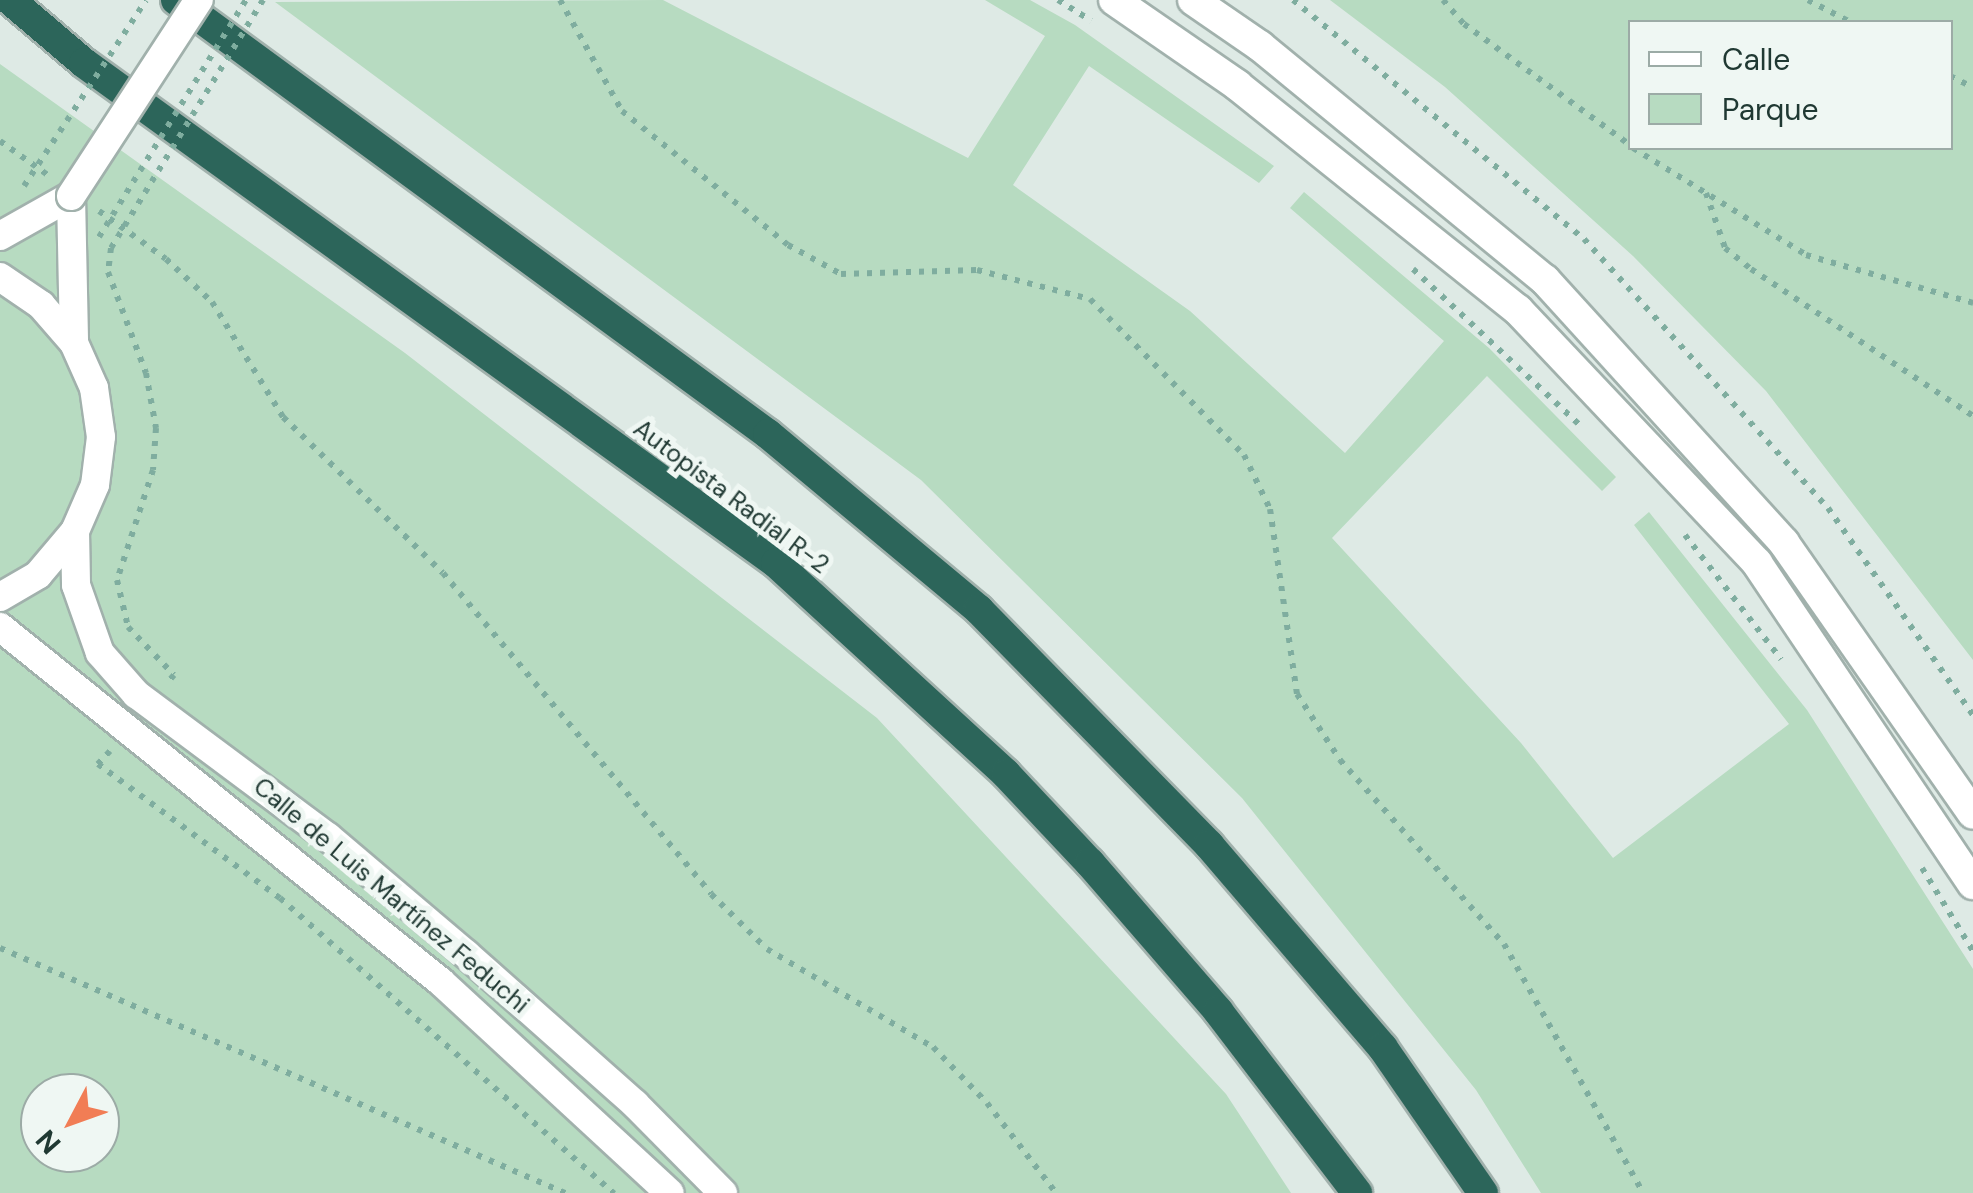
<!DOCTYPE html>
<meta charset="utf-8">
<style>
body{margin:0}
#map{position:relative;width:1973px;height:1193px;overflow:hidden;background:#deeae5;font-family:"DM Sans",sans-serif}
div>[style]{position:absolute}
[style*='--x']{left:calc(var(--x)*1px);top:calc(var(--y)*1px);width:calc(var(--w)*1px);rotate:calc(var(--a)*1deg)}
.green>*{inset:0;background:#b7dbc1}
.path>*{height:6px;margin-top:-3px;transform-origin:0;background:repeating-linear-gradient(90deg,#7fad9f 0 5px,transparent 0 13px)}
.roads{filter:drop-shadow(2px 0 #a1b1ac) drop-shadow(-2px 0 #a1b1ac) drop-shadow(0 2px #a1b1ac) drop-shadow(0 -2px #a1b1ac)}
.minor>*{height:28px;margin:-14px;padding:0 14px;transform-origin:14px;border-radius:14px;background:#fff}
.tertiary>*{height:30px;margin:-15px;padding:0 15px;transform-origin:15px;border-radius:15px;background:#fff}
.motorway>*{height:30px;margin:-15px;padding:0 15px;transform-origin:15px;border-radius:15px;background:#2c655a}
.path-bridge>*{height:6px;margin-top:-3px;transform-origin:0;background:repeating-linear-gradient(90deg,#7fad9f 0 5px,transparent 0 13px)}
.bridges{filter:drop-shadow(2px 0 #a1b1ac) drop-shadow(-2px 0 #a1b1ac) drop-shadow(0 2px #a1b1ac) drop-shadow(0 -2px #a1b1ac)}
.minor-bridge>*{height:28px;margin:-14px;padding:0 14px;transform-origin:14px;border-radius:14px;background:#fff}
span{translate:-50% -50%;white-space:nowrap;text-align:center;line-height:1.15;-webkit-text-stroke:10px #eff7f3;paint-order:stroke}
.street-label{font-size:25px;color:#203933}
.legend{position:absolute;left:1628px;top:20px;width:325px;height:130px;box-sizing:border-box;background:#eff7f3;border:2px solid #9caba6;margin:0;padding:12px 18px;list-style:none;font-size:30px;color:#203933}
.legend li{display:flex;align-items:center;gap:20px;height:50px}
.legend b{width:50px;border:2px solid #9caba6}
.north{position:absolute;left:20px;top:1073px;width:100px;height:100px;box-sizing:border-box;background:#eff7f3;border:2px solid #9caba6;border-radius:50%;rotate:229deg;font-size:28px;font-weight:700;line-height:40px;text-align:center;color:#203933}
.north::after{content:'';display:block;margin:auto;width:35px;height:45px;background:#f17d55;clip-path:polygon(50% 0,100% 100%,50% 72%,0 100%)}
</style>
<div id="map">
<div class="green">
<i style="clip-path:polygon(663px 0,968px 158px,1045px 36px,985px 0,1030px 0,1075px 25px,1274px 166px,1259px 183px,1089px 66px,1013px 185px,1190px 311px,1345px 453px,1444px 341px,1290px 208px,1304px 192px,1489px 348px,1616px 477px,1602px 491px,1487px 376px,1332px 538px,1521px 743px,1613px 858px,1789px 724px,1634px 525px,1649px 512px,1807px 710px,1973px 969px,1973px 1193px,1541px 1193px,1476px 1090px,1242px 798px,921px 480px,275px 2px)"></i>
<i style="clip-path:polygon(evenodd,1330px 0,1973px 0,1973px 660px,1766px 391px,1633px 256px,1445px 87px,1330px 0,1950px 22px,1950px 148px,1630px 148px,1630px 22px,1950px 22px)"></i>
<i style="clip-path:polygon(evenodd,0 64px,405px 353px,877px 718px,1226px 1094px,1291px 1193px,0 1193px,0 64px,40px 1093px,100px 1093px,100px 1153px,40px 1153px,40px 1093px)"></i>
</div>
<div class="path">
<i style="--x:560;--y:0;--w:127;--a:60.8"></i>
<i style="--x:622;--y:111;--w:213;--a:38.9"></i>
<i style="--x:788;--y:245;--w:60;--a:28.7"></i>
<i style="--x:841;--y:274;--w:136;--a:-1.7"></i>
<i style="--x:977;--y:270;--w:117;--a:14.4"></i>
<i style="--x:1090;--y:299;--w:219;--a:45.4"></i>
<i style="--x:1244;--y:455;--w:60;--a:64.3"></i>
<i style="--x:1270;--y:509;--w:187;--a:81.7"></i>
<i style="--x:1297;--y:694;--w:79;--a:56.9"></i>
<i style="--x:1340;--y:760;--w:246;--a:48.3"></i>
<i style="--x:1504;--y:944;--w:285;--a:60.8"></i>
<i style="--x:1058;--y:0;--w:39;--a:32"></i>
<i style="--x:1293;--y:0;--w:377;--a:39.4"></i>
<i style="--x:1584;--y:239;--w:363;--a:47.8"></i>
<i style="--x:1828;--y:508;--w:253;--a:55"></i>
<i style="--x:1443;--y:0;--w:32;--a:49"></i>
<i style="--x:1464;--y:24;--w:205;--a:36.1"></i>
<i style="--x:1808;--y:0;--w:47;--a:27.6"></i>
<i style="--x:1950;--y:76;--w:25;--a:26"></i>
<i style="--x:0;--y:141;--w:64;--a:35.4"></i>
<i style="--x:1633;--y:148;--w:203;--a:31.7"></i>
<i style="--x:1806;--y:255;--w:174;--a:16"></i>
<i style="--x:1706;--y:193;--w:58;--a:70.9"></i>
<i style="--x:1725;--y:248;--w:33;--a:39"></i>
<i style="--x:1751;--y:269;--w:266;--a:33.5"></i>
<i style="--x:99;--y:211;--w:82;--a:35.6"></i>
<i style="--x:166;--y:259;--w:63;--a:43.1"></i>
<i style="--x:212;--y:302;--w:135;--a:58.3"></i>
<i style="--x:283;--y:417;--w:223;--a:44.3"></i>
<i style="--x:443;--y:573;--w:418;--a:50.1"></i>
<i style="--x:711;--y:894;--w:78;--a:44.5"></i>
<i style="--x:767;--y:949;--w:193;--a:30.6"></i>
<i style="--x:933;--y:1047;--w:78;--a:46"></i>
<i style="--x:987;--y:1103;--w:113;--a:52.5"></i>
<i style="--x:111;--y:248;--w:24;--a:97"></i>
<i style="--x:108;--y:272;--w:108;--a:69.4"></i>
<i style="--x:146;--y:373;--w:56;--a:79.7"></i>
<i style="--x:156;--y:428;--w:42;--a:94.1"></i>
<i style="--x:153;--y:470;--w:116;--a:108.1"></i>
<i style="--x:117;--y:580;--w:48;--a:76.8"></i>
<i style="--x:128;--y:627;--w:66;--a:46.2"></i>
<i style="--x:174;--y:675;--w:12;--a:132"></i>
<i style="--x:1413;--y:269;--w:233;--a:43.1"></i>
<i style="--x:1685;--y:535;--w:157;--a:52.3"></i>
<i style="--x:110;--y:751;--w:18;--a:133"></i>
<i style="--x:98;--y:764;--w:226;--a:36.4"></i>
<i style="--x:280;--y:898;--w:446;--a:41.5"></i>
<i style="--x:1922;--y:868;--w:97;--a:58.4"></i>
<i style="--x:0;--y:948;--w:616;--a:23.44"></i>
</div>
<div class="roads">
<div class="minor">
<i style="--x:71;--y:196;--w:147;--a:88.8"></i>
<i style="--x:0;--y:236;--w:81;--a:-29.4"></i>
<i style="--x:0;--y:277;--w:50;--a:34.3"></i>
<i style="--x:41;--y:305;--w:50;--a:49"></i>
<i style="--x:74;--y:343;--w:49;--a:66"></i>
<i style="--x:94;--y:388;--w:49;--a:81.9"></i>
<i style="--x:101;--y:437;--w:48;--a:97.1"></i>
<i style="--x:95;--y:485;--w:50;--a:113.5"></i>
<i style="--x:75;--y:531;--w:57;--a:130.1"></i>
<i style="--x:38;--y:575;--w:44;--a:149.9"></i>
<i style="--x:75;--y:531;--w:54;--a:88.9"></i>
<i style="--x:76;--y:585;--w:72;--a:70.6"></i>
<i style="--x:100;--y:653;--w:55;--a:48.7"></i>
<i style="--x:136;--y:694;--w:239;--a:36.7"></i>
<i style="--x:328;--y:837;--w:181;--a:40.3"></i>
<i style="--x:466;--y:954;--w:226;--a:41.6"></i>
<i style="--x:635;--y:1104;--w:125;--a:45.3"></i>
<i style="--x:0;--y:627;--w:566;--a:38.83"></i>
<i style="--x:441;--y:982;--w:311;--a:42.7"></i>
</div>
<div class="tertiary">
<i style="--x:1114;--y:0;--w:150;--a:34.6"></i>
<i style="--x:1237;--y:85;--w:360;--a:38.7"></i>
<i style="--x:1518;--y:310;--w:348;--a:46.6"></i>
<i style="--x:1757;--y:563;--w:387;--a:56.1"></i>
<i style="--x:1193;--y:0;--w:81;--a:34.5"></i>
<i style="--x:1260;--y:46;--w:369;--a:39.4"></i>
<i style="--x:1545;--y:280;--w:355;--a:47.7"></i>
<i style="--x:1784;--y:543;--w:330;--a:55.1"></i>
</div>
<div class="motorway">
<i style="--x:10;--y:0;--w:97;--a:40.4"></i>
<i style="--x:84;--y:63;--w:854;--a:35.85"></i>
<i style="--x:776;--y:563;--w:312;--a:42.5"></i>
<i style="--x:1006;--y:774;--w:122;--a:46.7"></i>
<i style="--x:1090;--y:863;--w:196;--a:49.1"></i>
<i style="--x:1218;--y:1011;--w:229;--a:52.6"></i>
<i style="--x:176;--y:0;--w:734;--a:36.25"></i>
<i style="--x:768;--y:434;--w:275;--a:39.8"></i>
<i style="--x:979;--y:610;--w:329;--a:45.6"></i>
<i style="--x:1209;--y:845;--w:267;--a:49.4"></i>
<i style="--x:1383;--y:1048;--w:176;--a:55.4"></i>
</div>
</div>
<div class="path-bridge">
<i style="--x:24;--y:186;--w:222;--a:-56.7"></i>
<i style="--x:99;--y:237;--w:279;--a:-58.2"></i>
<i style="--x:111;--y:248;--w:291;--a:-58.5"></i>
</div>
<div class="bridges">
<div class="minor-bridge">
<i style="--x:71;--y:196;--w:234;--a:-56.9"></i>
</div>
</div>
<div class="street-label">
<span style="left:731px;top:497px;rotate:37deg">Autopista Radial R-2</span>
<span style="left:391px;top:896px;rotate:40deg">Calle de Luis Martínez Feduchi</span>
</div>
<ul class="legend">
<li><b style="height:12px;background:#fff"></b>Calle</li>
<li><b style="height:28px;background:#b7dbc1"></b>Parque</li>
</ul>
<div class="north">N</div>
</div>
